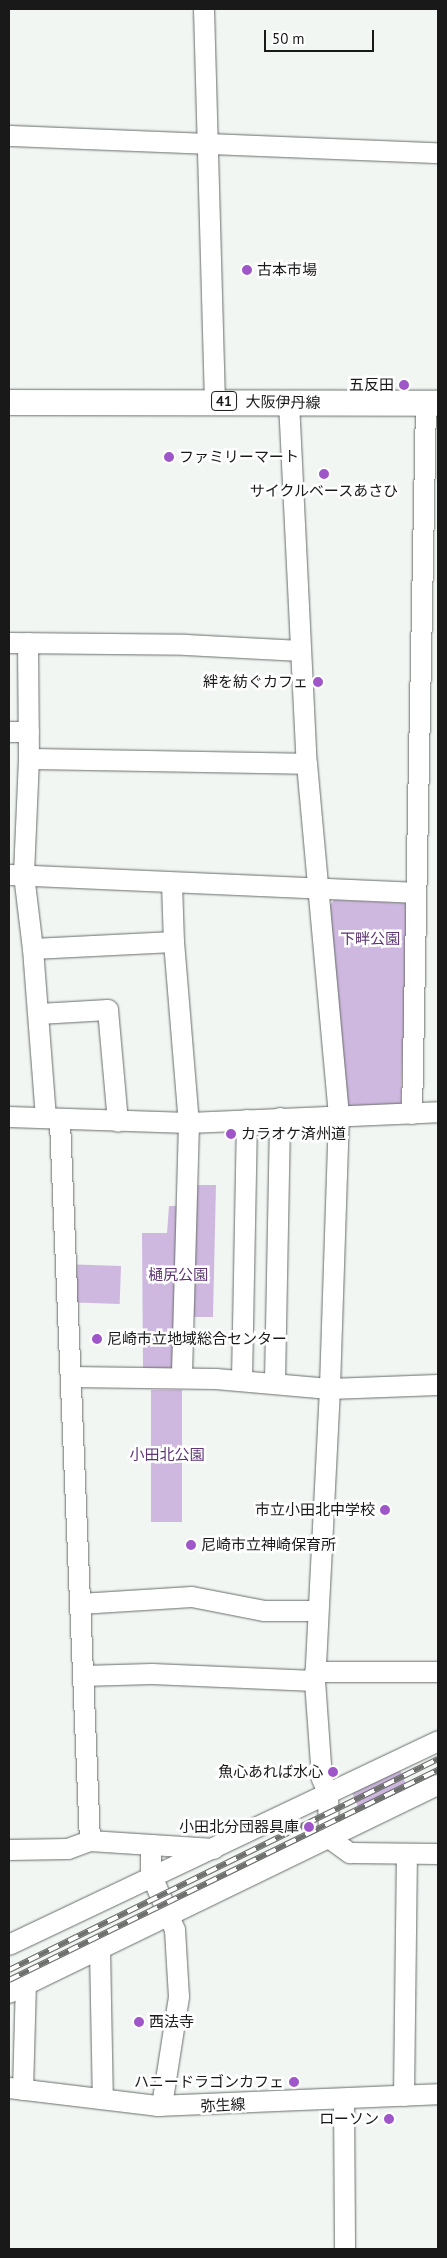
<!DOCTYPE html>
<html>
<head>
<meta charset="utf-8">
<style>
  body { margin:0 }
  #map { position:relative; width:447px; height:2258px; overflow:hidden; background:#f1f6f3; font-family:"PT Sans","Noto Sans JP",sans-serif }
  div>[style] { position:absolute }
  .green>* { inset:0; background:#cfb8e0; transform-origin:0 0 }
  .roads { filter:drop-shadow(0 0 1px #686d6a) drop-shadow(0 0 1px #686d6a) }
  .minor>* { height:20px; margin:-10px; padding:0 10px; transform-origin:10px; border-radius:10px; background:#fff }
  .major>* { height:25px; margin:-12.5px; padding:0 12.5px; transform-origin:12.5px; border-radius:12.5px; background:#fff }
  .rail>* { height:5.5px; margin-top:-2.75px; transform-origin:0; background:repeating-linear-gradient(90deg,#fff 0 11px,#6e706e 0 22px); box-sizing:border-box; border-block:1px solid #6e706e }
  .dots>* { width:14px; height:14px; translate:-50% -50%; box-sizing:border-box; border:2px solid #fff; border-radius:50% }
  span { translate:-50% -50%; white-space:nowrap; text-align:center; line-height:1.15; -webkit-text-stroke:5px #fff; paint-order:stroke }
  .shield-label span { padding:1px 4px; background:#fff; border:1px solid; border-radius:4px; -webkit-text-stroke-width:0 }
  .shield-label { font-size:14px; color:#181918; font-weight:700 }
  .poi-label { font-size:15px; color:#181918 }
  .left { translate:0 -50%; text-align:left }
  .right { translate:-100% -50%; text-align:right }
  .street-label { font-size:15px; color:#181918 }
  .park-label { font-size:15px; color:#5e3577 }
  .frame { position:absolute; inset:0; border:10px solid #181918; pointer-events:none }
  .scale { position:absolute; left:264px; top:30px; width:110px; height:22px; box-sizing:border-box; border:2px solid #181918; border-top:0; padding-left:6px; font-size:15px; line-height:18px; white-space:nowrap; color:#181918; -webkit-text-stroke:4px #fff; paint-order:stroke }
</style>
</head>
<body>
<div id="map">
  <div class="green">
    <div style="clip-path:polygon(334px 900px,404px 903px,408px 906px,401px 1103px,397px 1106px,349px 1106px,346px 1102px,330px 905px)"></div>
    <div style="clip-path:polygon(193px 1185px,216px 1185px,213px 1317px,179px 1317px,178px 1373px,143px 1373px,142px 1233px,167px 1233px,169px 1206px,192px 1206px)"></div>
    <div style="left:121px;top:1266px;width:38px;height:44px;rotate:92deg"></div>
    <div style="left:151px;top:1390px;width:31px;height:132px"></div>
    <div style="left:400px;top:1770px;width:23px;height:53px;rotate:67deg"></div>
  </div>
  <div class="roads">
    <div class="minor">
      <div style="left:204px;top:9px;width:392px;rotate:88.4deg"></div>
      <div style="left:9px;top:136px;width:429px;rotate:2.3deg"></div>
      <div style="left:289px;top:402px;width:362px;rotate:87.2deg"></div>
      <div style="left:307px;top:764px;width:352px;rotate:84.8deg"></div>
      <div style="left:339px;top:1115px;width:274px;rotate:91.9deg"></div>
      <div style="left:330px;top:1389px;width:292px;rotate:92.9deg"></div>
      <div style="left:315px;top:1681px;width:98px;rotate:85.9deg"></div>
      <div style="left:322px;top:1779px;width:14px;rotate:65deg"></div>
      <div style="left:328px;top:1792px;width:46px;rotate:88.8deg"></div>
      <div style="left:329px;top:1838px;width:26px;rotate:36deg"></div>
      <div style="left:350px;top:1853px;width:88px;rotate:0.7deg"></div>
      <div style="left:9px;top:643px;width:177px;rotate:0.6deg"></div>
      <div style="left:186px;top:645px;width:115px;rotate:3deg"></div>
      <div style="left:28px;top:643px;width:116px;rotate:89.5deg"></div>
      <div style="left:29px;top:759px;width:116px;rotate:92.5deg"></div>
      <div style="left:24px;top:875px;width:75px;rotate:83.1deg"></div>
      <div style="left:33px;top:949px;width:169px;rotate:85.6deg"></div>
      <div style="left:9px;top:732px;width:20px"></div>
      <div style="left:29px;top:759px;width:278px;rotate:1deg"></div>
      <div style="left:9px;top:875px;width:406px;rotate:2.5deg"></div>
      <div style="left:172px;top:883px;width:59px;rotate:88.1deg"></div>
      <div style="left:33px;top:949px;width:141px;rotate:-2.8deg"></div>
      <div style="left:174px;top:942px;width:182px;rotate:85.3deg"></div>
      <div style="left:189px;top:1123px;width:255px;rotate:91.6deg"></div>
      <div style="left:39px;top:1014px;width:69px;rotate:-3.3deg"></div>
      <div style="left:108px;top:1010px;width:112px;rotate:84.9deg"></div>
      <div style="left:412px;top:1114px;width:711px;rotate:-88.87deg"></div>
      <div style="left:9px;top:1117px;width:180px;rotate:1.9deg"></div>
      <div style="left:189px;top:1123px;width:249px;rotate:-2.5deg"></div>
      <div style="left:71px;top:1377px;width:145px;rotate:0.8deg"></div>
      <div style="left:216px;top:1379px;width:114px;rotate:5deg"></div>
      <div style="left:330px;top:1389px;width:108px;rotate:-2.1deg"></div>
      <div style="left:242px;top:1380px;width:260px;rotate:-88.9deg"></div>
      <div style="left:275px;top:1382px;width:264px;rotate:-88.9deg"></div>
      <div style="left:80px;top:1604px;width:112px;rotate:-3.6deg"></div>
      <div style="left:192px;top:1597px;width:73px;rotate:11deg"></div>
      <div style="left:264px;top:1611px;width:54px"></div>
      <div style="left:315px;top:1672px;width:123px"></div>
      <div style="left:83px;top:1676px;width:69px;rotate:-1.7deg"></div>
      <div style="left:152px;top:1674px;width:163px;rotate:2.5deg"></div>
      <div style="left:90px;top:1841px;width:124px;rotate:3.7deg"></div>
      <div style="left:151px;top:1845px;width:29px;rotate:90deg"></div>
      <div style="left:151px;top:1874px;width:61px;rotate:66.8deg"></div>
      <div style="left:175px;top:1930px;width:67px;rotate:86.6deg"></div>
      <div style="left:179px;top:1997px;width:110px;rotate:98.9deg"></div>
      <div style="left:9px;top:1850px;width:59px;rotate:-1deg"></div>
      <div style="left:68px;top:1849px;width:23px;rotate:-20deg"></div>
      <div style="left:90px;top:1841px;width:721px;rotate:-92.39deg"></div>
      <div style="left:9px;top:1945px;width:475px;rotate:-25.4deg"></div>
      <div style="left:100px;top:1949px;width:150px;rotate:88.9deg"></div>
      <div style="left:9px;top:1993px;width:477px;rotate:-25.9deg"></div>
      <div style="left:9px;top:2088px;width:149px;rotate:6.9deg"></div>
      <div style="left:157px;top:2106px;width:281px;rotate:-2.4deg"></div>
      <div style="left:23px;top:2090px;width:105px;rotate:-88.4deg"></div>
      <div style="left:404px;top:2096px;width:242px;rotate:-89.3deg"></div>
      <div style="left:344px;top:2099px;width:150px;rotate:89.6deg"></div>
    </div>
    <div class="major">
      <div style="left:9px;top:402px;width:429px;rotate:0.1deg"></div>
    </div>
  </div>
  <div class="rail">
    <div style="left:9px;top:1970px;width:478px;rotate:-26.2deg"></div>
    <div style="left:9px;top:1980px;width:478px;rotate:-26.1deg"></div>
  </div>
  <div class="dots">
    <div style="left:247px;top:270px;background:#9f56c9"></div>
    <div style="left:404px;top:385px;background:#9f56c9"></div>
    <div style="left:169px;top:457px;background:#9f56c9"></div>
    <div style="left:324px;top:474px;background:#9f56c9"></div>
    <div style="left:318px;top:682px;background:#9f56c9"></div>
    <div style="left:231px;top:1134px;background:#9f56c9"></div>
    <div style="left:97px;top:1339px;background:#9f56c9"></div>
    <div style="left:385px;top:1510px;background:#9f56c9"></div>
    <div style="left:191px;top:1545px;background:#9f56c9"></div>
    <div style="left:333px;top:1772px;background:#9f56c9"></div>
    <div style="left:309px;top:1827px;background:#9f56c9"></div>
    <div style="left:139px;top:2022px;background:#9f56c9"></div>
    <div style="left:294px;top:2082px;background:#9f56c9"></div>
    <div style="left:389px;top:2119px;background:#9f56c9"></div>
  </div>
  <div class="shield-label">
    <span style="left:224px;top:401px">41</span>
  </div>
  <div class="poi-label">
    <span class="left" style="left:257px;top:270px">古本市場</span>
    <span class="right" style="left:394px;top:385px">五反田</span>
    <span class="left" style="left:179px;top:457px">ファミリーマート</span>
    <span style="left:324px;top:491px">サイクルベースあさひ</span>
    <span class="right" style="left:308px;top:682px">絆を紡ぐカフェ</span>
    <span class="left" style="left:241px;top:1134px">カラオケ済州道</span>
    <span class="left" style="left:107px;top:1339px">尼崎市立地域総合センター</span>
    <span class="right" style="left:375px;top:1510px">市立小田北中学校</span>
    <span class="left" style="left:201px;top:1545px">尼崎市立神崎保育所</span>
    <span class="right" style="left:323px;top:1772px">魚心あれば水心</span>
    <span class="right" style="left:299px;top:1827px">小田北分団器具庫</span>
    <span class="left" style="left:149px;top:2022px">西法寺</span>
    <span class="right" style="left:284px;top:2082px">ハニードラゴンカフェ</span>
    <span class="right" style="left:379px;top:2119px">ローソン</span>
  </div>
  <div class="street-label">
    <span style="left:283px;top:402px;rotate:1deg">大阪伊丹線</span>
    <span style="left:223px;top:2105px;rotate:-3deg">弥生線</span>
  </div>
  <div class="park-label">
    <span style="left:370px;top:939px">下畔公園</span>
    <span style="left:178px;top:1275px">樋尻公園</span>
    <span style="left:167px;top:1455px">小田北公園</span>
  </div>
  <div class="frame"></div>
  <div class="scale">50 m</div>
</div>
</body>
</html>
